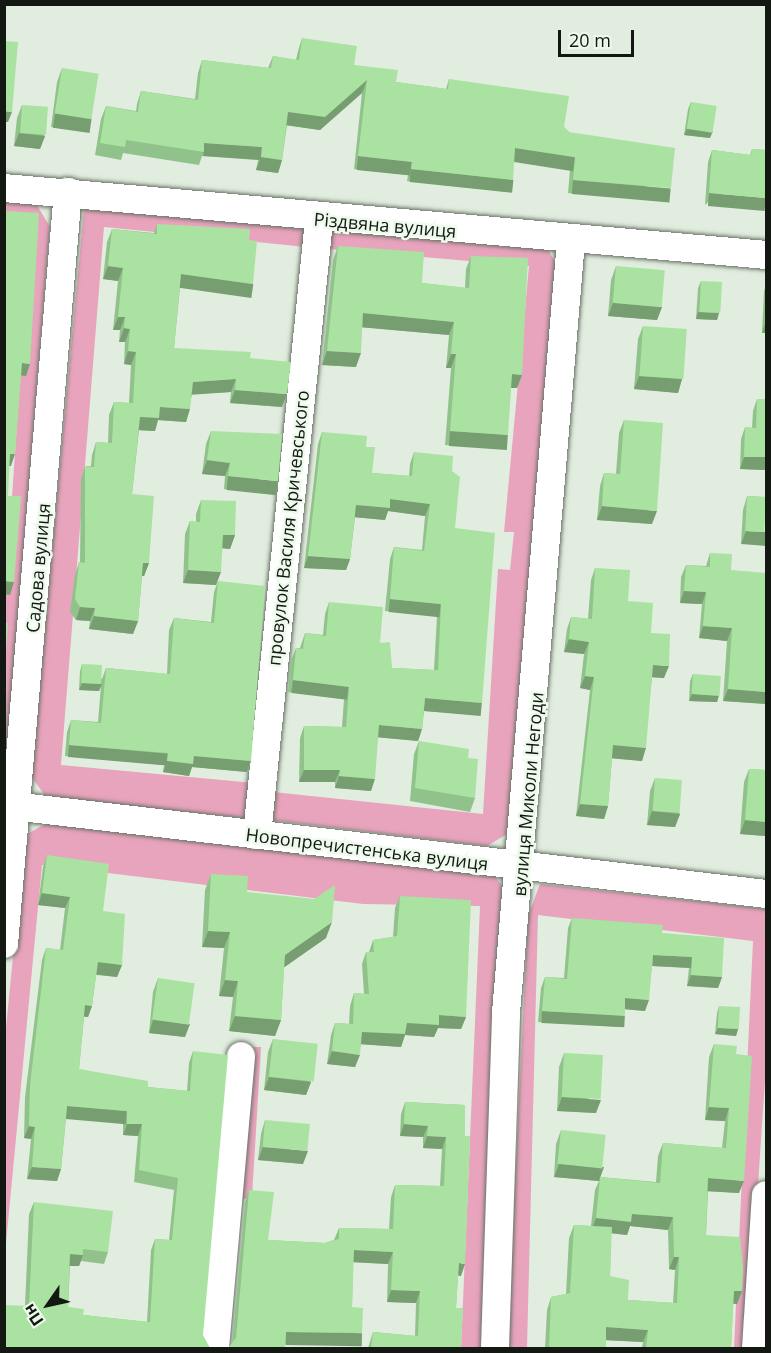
<!DOCTYPE html>
<html>
<head>
<meta charset="utf-8">
<style>
  body { margin:0 }
  #map { position:relative; width:771px; height:1353px; overflow:hidden; background:#e1eddf; font-family:"Open Sans",sans-serif }
  div>[style] { position:absolute }
  .green>* { inset:0; background:#e9a4bd }
  .roads { filter:drop-shadow(0 0 2px #677165) drop-shadow(0 0 2px #677165) }
  .minor>* { height:28px; margin:-14px; padding:0 14px; transform-origin:14px; border-radius:14px; background:#fff }
  .wall>* { inset:0; background:#92c28b }
  .shaded-wall>* { inset:0; background:#779e71; transform-origin:0 0 }
  .building>* { inset:0; background:#aae2a2; transform-origin:0 0 }
  span { translate:-50% -50%; white-space:nowrap; text-align:center; line-height:1.15; -webkit-text-stroke:5px #eefbec; paint-order:stroke }
  .street-label { font-size:18px; color:#131813 }
  .frame { position:absolute; inset:0; border:6px solid #131813; pointer-events:none }
  .north { position:absolute; left:18px; top:1275px; width:60px; height:60px; -webkit-text-stroke:4px #eefbec; paint-order:stroke; rotate:236deg; font-size:16px; font-weight:700; line-height:24px; text-align:center; color:#131813 }
  .north::after { content:''; display:block; margin:auto; width:21px; height:27px; background:#131813; clip-path:polygon(50% 0,100% 100%,50% 72%,0 100%) }
  .scale { position:absolute; left:558px; top:30px; width:76px; height:27px; box-sizing:border-box; border:3px solid #131813; border-top:0; padding-left:8px; font-size:18px; line-height:21px; white-space:nowrap; color:#131813; -webkit-text-stroke:4px #eefbec; paint-order:stroke }
</style>
</head>
<body>
<div id="map">
  <div class="green">
    <div style="clip-path:polygon(5px 198px,34px 200px,50px 227px,5px 777px,5px 604px,30px 226px,5px 224px)"></div>
    <div style="clip-path:polygon(84px 209px,305px 225px,306px 247px,104px 227px,61px 765px,254px 783px,252px 819px,46px 797px,31px 776px)"></div>
    <div style="clip-path:polygon(329px 228px,545px 244px,559px 269px,509px 833px,487px 846px,270px 820px,273px 792px,483px 814px,498px 569px,510px 570px,514px 532px,504px 532px,529px 266px,329px 249px)"></div>
    <div style="clip-path:polygon(49px 822px,495px 876px,506px 891px,486px 1348px,461px 1348px,480px 906px,363px 904px,42px 865px,5px 1254px,5px 1038px,23px 855px,29px 833px)"></div>
    <div style="clip-path:polygon(540px 884px,766px 909px,766px 1066px,747px 1348px,734px 1348px,753px 941px,538px 915px,527px 1348px,507px 1348px,528px 916px)"></div>
    <div style="clip-path:polygon(249px 1047px,261px 1047px,252px 1197px,237px 1201px)"></div>
  </div>
  <div class="roads">
    <div class="minor">
      <div style="left:4px;top:188px;width:765px;rotate:5.02deg"></div>
      <div style="left:4px;top:805px;width:767px;rotate:6.66deg"></div>
      <div style="left:257px;top:835px;width:618px;rotate:-84.24deg"></div>
      <div style="left:4px;top:944px;width:755px;rotate:-85.14deg"></div>
      <div style="left:215px;top:1348px;width:293px;rotate:-84.9deg"></div>
      <div style="left:495px;top:1348px;width:335px;rotate:-88.1deg"></div>
      <div style="left:506px;top:1013px;width:776px;rotate:-85.19deg"></div>
      <div style="left:756px;top:1348px;width:153px;rotate:-86.3deg"></div>
    </div>
  </div>
  <div class="wall">
    <div style="clip-path:polygon(302px 38px,354px 65px,396px 82px,446px 89px,449px 79px,564px 127px,569px 132px,667px 201px,568px 193px,570px 170px,514px 161px,508px 192px,407px 181px,408px 175px,354px 169px,362px 93px,320px 130px,287px 125px,282px 160px,278px 173px,256px 170px,258px 160px,202px 156px,199px 165px,123px 153px,121px 160px,95px 155px,101px 119px,106px 106px,136px 111px,137px 104px,141px 91px,195px 99px,198px 73px,202px 60px,268px 68px,273px 56px,296px 60px,298px 51px)"></div>
    <div style="clip-path:polygon(62px 68px,88px 132px,51px 127px,57px 82px)"></div>
    <div style="clip-path:polygon(691px 102px,710px 138px,684px 135px,688px 109px)"></div>
    <div style="clip-path:polygon(22px 105px,45px 136px,40px 149px,14px 146px,17px 118px)"></div>
    <div style="clip-path:polygon(752px 149px,766px 150px,705px 205px,708px 162px,712px 150px,750px 155px)"></div>
    <div style="clip-path:polygon(157px 224px,249px 240px,253px 284px,248px 297px,180px 287px,174px 348px,250px 358px,282px 407px,230px 403px,231px 392px,192px 394px,186px 422px,158px 420px,155px 431px,139px 430px,132px 494px,149px 563px,144px 576px,142px 576px,138px 621px,133px 634px,89px 629px,90px 621px,76px 620px,70px 612px,75px 575px,79px 562px,80px 562px,81px 479px,85px 466px,91px 466px,92px 455px,96px 442px,108px 443px,109px 415px,114px 402px,129px 403px,131px 365px,124px 364px,125px 342px,119px 342px,120px 330px,113px 330px,118px 281px,103px 279px,107px 242px,112px 229px,154px 233px)"></div>
    <div style="clip-path:polygon(338px 246px,422px 283px,465px 288px,466px 269px,471px 256px,522px 375px,517px 388px,511px 388px,503px 449px,445px 445px,451px 368px,446px 368px,449px 335px,362px 327px,356px 367px,322px 365px,333px 260px)"></div>
    <div style="clip-path:polygon(616px 266px,662px 307px,657px 320px,608px 316px,611px 280px)"></div>
    <div style="clip-path:polygon(701px 281px,719px 313px,717px 320px,696px 319px,698px 288px)"></div>
    <div style="clip-path:polygon(766px 285px,766px 333px,762px 333px,764px 291px)"></div>
    <div style="clip-path:polygon(643px 326px,682px 379px,678px 393px,634px 389px,638px 339px)"></div>
    <div style="clip-path:polygon(757px 399px,766px 399px,766px 470px,740px 469px,741px 439px,745px 427px,752px 428px,753px 411px)"></div>
    <div style="clip-path:polygon(624px 420px,652px 524px,597px 520px,600px 486px,604px 473px,616px 474px,619px 433px)"></div>
    <div style="clip-path:polygon(211px 431px,273px 494px,224px 489px,225px 476px,202px 474px,206px 444px)"></div>
    <div style="clip-path:polygon(322px 432px,366px 447px,372px 473px,409px 476px,410px 464px,414px 452px,452px 471px,455px 528px,482px 703px,478px 715px,424px 711px,422px 729px,418px 741px,378px 737px,371px 791px,335px 788px,335px 782px,299px 782px,300px 738px,304px 726px,342px 727px,344px 699px,288px 692px,291px 660px,296px 648px,300px 648px,305px 633px,323px 635px,325px 614px,329px 602px,380px 643px,392px 668px,434px 670px,437px 616px,385px 611px,390px 559px,394px 547px,422px 550px,425px 516px,388px 511px,385px 520px,355px 517px,350px 559px,346px 570px,304px 568px,318px 444px)"></div>
    <div style="clip-path:polygon(747px 496px,766px 497px,741px 544px,743px 510px)"></div>
    <div style="clip-path:polygon(201px 500px,235px 535px,230px 549px,222px 548px,216px 585px,183px 583px,185px 534px,190px 521px,196px 522px,196px 514px)"></div>
    <div style="clip-path:polygon(710px 553px,731px 570px,766px 704px,723px 701px,727px 641px,699px 638px,702px 604px,680px 603px,681px 577px,686px 565px,706px 566px)"></div>
    <div style="clip-path:polygon(595px 568px,628px 601px,651px 633px,664px 678px,652px 677px,642px 761px,612px 758px,608px 806px,604px 819px,576px 816px,590px 690px,580px 688px,584px 654px,564px 652px,567px 629px,571px 617px,588px 619px,591px 580px)"></div>
    <div style="clip-path:polygon(218px 581px,251px 761px,247px 772px,192px 767px,189px 776px,163px 772px,164px 765px,65px 756px,67px 732px,71px 720px,98px 722px,101px 686px,99px 691px,79px 690px,80px 671px,82px 664px,102px 679px,106px 668px,167px 674px,169px 630px,174px 618px,211px 622px,214px 592px)"></div>
    <div style="clip-path:polygon(693px 674px,719px 695px,717px 702px,689px 701px,690px 681px)"></div>
    <div style="clip-path:polygon(419px 741px,468px 758px,475px 798px,470px 812px,410px 801px,414px 754px)"></div>
    <div style="clip-path:polygon(749px 769px,766px 770px,766px 831px,765px 836px,740px 834px,744px 782px)"></div>
    <div style="clip-path:polygon(655px 778px,680px 814px,675px 827px,647px 825px,650px 791px)"></div>
    <div style="clip-path:polygon(47px 855px,103px 911px,122px 965px,117px 977px,96px 975px,92px 1006px,88px 1017px,84px 1017px,79px 1069px,148px 1087px,187px 1091px,189px 1063px,193px 1051px,203px 1335px,25px 1306px,29px 1214px,34px 1202px,108px 1252px,104px 1264px,81px 1261px,79px 1266px,70px 1266px,68px 1307px,83px 1315px,147px 1322px,151px 1250px,155px 1239px,169px 1240px,174px 1190px,134px 1182px,138px 1136px,123px 1135px,123px 1123px,66px 1118px,61px 1169px,57px 1181px,27px 1179px,31px 1139px,24px 1138px,25px 1097px,42px 960px,46px 948px,60px 950px,65px 908px,38px 905px,43px 867px)"></div>
    <div style="clip-path:polygon(211px 874px,247px 892px,326px 938px,284px 967px,281px 1020px,275px 1036px,229px 1031px,233px 997px,219px 996px,224px 948px,202px 947px,205px 890px)"></div>
    <div style="clip-path:polygon(400px 896px,466px 1017px,461px 1029px,438px 1028px,434px 1037px,405px 1035px,401px 1047px,361px 1044px,355px 1067px,327px 1064px,331px 1035px,335px 1023px,349px 1024px,350px 1006px,354px 993px,364px 994px,362px 964px,366px 952px,369px 952px,373px 940px,393px 937px,395px 908px)"></div>
    <div style="clip-path:polygon(572px 918px,662px 933px,722px 977px,718px 988px,687px 986px,689px 968px,652px 966px,645px 1011px,625px 1009px,621px 1027px,538px 1022px,541px 988px,545px 977px,564px 978px,568px 928px)"></div>
    <div style="clip-path:polygon(158px 978px,185px 1037px,149px 1033px,153px 992px)"></div>
    <div style="clip-path:polygon(719px 1006px,738px 1029px,736px 1036px,715px 1034px,717px 1013px)"></div>
    <div style="clip-path:polygon(273px 1039px,311px 1082px,306px 1095px,264px 1090px,268px 1052px)"></div>
    <div style="clip-path:polygon(evenodd,714px 1044px,736px 1054px,739px 1193px,708px 1191px,706px 1235px,742px 1291px,737px 1304px,733px 1304px,731px 1348px,642px 1348px,643px 1342px,606px 1340px,606px 1348px,545px 1348px,547px 1310px,551px 1297px,566px 1294px,569px 1238px,574px 1225px,591px 1226px,595px 1190px,599px 1181px,554px 1177px,556px 1144px,561px 1130px,600px 1177px,656px 1182px,658px 1156px,663px 1143px,722px 1148px,725px 1121px,705px 1120px,709px 1057px,714px 1044px,630px 1226px,668px 1230px,669px 1269px,675px 1270px,673px 1303px,628px 1300px,610px 1276px,611px 1233px,627px 1235px,630px 1226px)"></div>
    <div style="clip-path:polygon(564px 1053px,596px 1113px,557px 1111px,559px 1067px)"></div>
    <div style="clip-path:polygon(405px 1102px,465px 1105px,461px 1276px,458px 1275px,456px 1308px,461px 1348px,368px 1348px,373px 1332px,415px 1336px,416px 1303px,387px 1302px,388px 1264px,353px 1262px,352px 1307px,358px 1345px,232px 1344px,245px 1202px,249px 1190px,268px 1240px,325px 1243px,334px 1240px,339px 1228px,389px 1229px,391px 1197px,395px 1185px,440px 1186px,442px 1149px,423px 1148px,423px 1137px,400px 1136px,401px 1114px)"></div>
    <div style="clip-path:polygon(265px 1120px,303px 1164px,258px 1160px,261px 1134px)"></div>
  </div>
  <div class="shaded-wall">
    <div style="clip-path:polygon(367px 80px,362px 93px,320px 130px,284px 125px,288px 112px)"></div>
    <div style="clip-path:polygon(4px 111px,12px 112px,8px 122px,4px 122px)"></div>
    <div style="left:55px;top:113px;width:37px;height:15px;rotate:8deg"></div>
    <div style="clip-path:polygon(687px 129px,713px 131px,710px 138px,684px 135px)"></div>
    <div style="clip-path:polygon(19px 133px,45px 136px,40px 149px,14px 146px)"></div>
    <div style="left:204px;top:143px;width:58px;height:13px;rotate:4deg"></div>
    <div style="left:515px;top:148px;width:61px;height:14px;rotate:9deg"></div>
    <div style="left:358px;top:156px;width:54px;height:14px;rotate:6deg"></div>
    <div style="clip-path:polygon(261px 157px,282px 160px,278px 173px,256px 170px)"></div>
    <div style="left:411px;top:169px;width:103px;height:13px;rotate:6deg"></div>
    <div style="left:573px;top:180px;width:98px;height:14px;rotate:5deg"></div>
    <div style="left:709px;top:193px;width:57px;height:13px;rotate:5deg"></div>
    <div style="clip-path:polygon(108px 266px,123px 268px,118px 281px,103px 279px)"></div>
    <div style="left:181px;top:274px;width:73px;height:14px;rotate:8deg"></div>
    <div style="clip-path:polygon(613px 303px,662px 307px,657px 320px,608px 316px)"></div>
    <div style="clip-path:polygon(698px 312px,719px 313px,717px 320px,696px 319px)"></div>
    <div style="clip-path:polygon(363px 313px,454px 322px,449px 335px,358px 327px)"></div>
    <div style="clip-path:polygon(118px 317px,125px 317px,120px 330px,113px 330px)"></div>
    <div style="clip-path:polygon(766px 321px,766px 333px,762px 333px)"></div>
    <div style="clip-path:polygon(124px 328px,130px 329px,125px 342px,119px 342px)"></div>
    <div style="clip-path:polygon(128px 351px,136px 352px,131px 365px,124px 364px)"></div>
    <div style="clip-path:polygon(327px 351px,361px 353px,356px 367px,322px 365px)"></div>
    <div style="clip-path:polygon(451px 354px,456px 354px,451px 368px,446px 368px)"></div>
    <div style="clip-path:polygon(22px 363px,30px 364px,26px 376px,18px 375px)"></div>
    <div style="clip-path:polygon(512px 374px,522px 375px,517px 388px,507px 388px)"></div>
    <div style="clip-path:polygon(639px 376px,682px 379px,678px 393px,634px 389px)"></div>
    <div style="clip-path:polygon(236px 379px,231px 392px,188px 395px,193px 382px)"></div>
    <div style="clip-path:polygon(235px 390px,287px 394px,282px 407px,230px 403px)"></div>
    <div style="clip-path:polygon(160px 407px,190px 409px,186px 422px,158px 420px,155px 431px,135px 430px,140px 417px)"></div>
    <div style="left:450px;top:431px;width:58px;height:15px;rotate:4deg"></div>
    <div style="clip-path:polygon(10px 454px,15px 454px,11px 466px,6px 466px)"></div>
    <div style="clip-path:polygon(744px 457px,766px 457px,766px 470px,740px 469px)"></div>
    <div style="clip-path:polygon(207px 460px,230px 463px,225px 476px,202px 474px)"></div>
    <div style="left:228px;top:476px;width:50px;height:14px;rotate:6deg"></div>
    <div style="clip-path:polygon(390px 499px,430px 504px,425px 516px,388px 511px,385px 520px,352px 517px,356px 505px)"></div>
    <div style="clip-path:polygon(602px 506px,657px 511px,652px 524px,597px 520px)"></div>
    <div style="clip-path:polygon(746px 531px,766px 532px,766px 546px,741px 544px)"></div>
    <div style="clip-path:polygon(223px 535px,235px 535px,230px 549px,219px 548px)"></div>
    <div style="clip-path:polygon(308px 556px,350px 559px,346px 570px,304px 568px)"></div>
    <div style="clip-path:polygon(143px 563px,149px 563px,144px 576px,139px 576px)"></div>
    <div style="clip-path:polygon(188px 570px,221px 572px,216px 585px,183px 583px)"></div>
    <div style="clip-path:polygon(4px 581px,14px 582px,10px 595px,4px 594px)"></div>
    <div style="clip-path:polygon(684px 591px,706px 592px,702px 604px,680px 603px)"></div>
    <div style="left:390px;top:599px;width:51px;height:13px;rotate:6deg"></div>
    <div style="clip-path:polygon(80px 607px,95px 608px,90px 621px,76px 620px)"></div>
    <div style="clip-path:polygon(94px 616px,138px 621px,133px 634px,89px 629px)"></div>
    <div style="clip-path:polygon(703px 626px,732px 628px,727px 641px,699px 638px)"></div>
    <div style="clip-path:polygon(569px 639px,589px 642px,584px 654px,564px 652px)"></div>
    <div style="clip-path:polygon(653px 665px,669px 666px,664px 678px,648px 677px)"></div>
    <div style="clip-path:polygon(585px 676px,594px 677px,590px 690px,580px 688px)"></div>
    <div style="left:293px;top:680px;width:56px;height:13px;rotate:7deg"></div>
    <div style="clip-path:polygon(82px 683px,102px 684px,99px 691px,79px 690px)"></div>
    <div style="clip-path:polygon(728px 689px,766px 692px,766px 704px,723px 701px)"></div>
    <div style="clip-path:polygon(692px 694px,719px 695px,717px 702px,689px 701px)"></div>
    <div style="left:425px;top:698px;width:57px;height:13px;rotate:5deg"></div>
    <div style="clip-path:polygon(379px 725px,422px 729px,418px 741px,374px 737px)"></div>
    <div style="left:69px;top:745px;width:99px;height:12px;rotate:5deg"></div>
    <div style="clip-path:polygon(613px 745px,646px 748px,642px 761px,608px 758px)"></div>
    <div style="clip-path:polygon(194px 756px,251px 761px,247px 772px,192px 767px,189px 776px,163px 772px,167px 761px)"></div>
    <div style="clip-path:polygon(304px 770px,340px 770px,335px 782px,299px 782px)"></div>
    <div style="clip-path:polygon(339px 776px,375px 779px,371px 791px,335px 788px)"></div>
    <div style="clip-path:polygon(580px 804px,608px 806px,604px 819px,576px 816px)"></div>
    <div style="clip-path:polygon(652px 811px,680px 814px,675px 827px,647px 825px)"></div>
    <div style="clip-path:polygon(745px 820px,766px 822px,766px 831px,765px 836px,740px 834px)"></div>
    <div style="clip-path:polygon(42px 893px,70px 897px,65px 908px,38px 905px)"></div>
    <div style="clip-path:polygon(332px 922px,326px 938px,279px 971px,285px 955px)"></div>
    <div style="clip-path:polygon(208px 931px,230px 932px,224px 948px,202px 947px)"></div>
    <div style="left:653px;top:955px;width:39px;height:11px;rotate:3deg"></div>
    <div style="clip-path:polygon(98px 962px,122px 965px,117px 977px,93px 974px)"></div>
    <div style="clip-path:polygon(691px 975px,722px 977px,718px 988px,687px 986px)"></div>
    <div style="clip-path:polygon(225px 980px,238px 981px,233px 997px,219px 996px)"></div>
    <div style="clip-path:polygon(625px 998px,649px 1000px,645px 1011px,622px 1009px)"></div>
    <div style="clip-path:polygon(85px 1005px,92px 1006px,88px 1017px,81px 1016px)"></div>
    <div style="left:542px;top:1011px;width:83px;height:12px;rotate:3deg"></div>
    <div style="clip-path:polygon(439px 1015px,466px 1017px,461px 1029px,438px 1028px,434px 1037px,405px 1035px,401px 1047px,358px 1044px,362px 1032px)"></div>
    <div style="clip-path:polygon(235px 1016px,281px 1020px,275px 1036px,229px 1031px)"></div>
    <div style="clip-path:polygon(153px 1020px,190px 1024px,185px 1037px,149px 1033px)"></div>
    <div style="clip-path:polygon(718px 1028px,738px 1029px,736px 1036px,715px 1034px)"></div>
    <div style="clip-path:polygon(332px 1051px,360px 1055px,355px 1067px,327px 1064px)"></div>
    <div style="clip-path:polygon(269px 1077px,311px 1082px,306px 1095px,264px 1090px)"></div>
    <div style="clip-path:polygon(562px 1097px,601px 1100px,596px 1113px,557px 1111px)"></div>
    <div style="left:67px;top:1106px;width:60px;height:13px;rotate:5deg"></div>
    <div style="clip-path:polygon(709px 1107px,729px 1108px,725px 1121px,705px 1120px)"></div>
    <div style="clip-path:polygon(127px 1124px,142px 1124px,138px 1136px,123px 1135px)"></div>
    <div style="clip-path:polygon(404px 1124px,428px 1126px,423px 1137px,400px 1136px)"></div>
    <div style="clip-path:polygon(29px 1126px,35px 1127px,31px 1139px,24px 1138px)"></div>
    <div style="clip-path:polygon(427px 1136px,446px 1137px,442px 1149px,423px 1148px)"></div>
    <div style="clip-path:polygon(263px 1147px,308px 1151px,303px 1164px,258px 1160px)"></div>
    <div style="clip-path:polygon(559px 1164px,604px 1167px,599px 1181px,554px 1177px)"></div>
    <div style="clip-path:polygon(32px 1167px,61px 1169px,57px 1181px,27px 1179px)"></div>
    <div style="clip-path:polygon(708px 1178px,744px 1181px,739px 1193px,703px 1191px)"></div>
    <div style="clip-path:polygon(632px 1214px,673px 1217px,668px 1230px,630px 1226px,627px 1235px,591px 1231px,596px 1218px)"></div>
    <div style="clip-path:polygon(354px 1250px,393px 1252px,388px 1264px,349px 1262px)"></div>
    <div style="clip-path:polygon(70px 1254px,83px 1255px,79px 1266px,66px 1266px)"></div>
    <div style="clip-path:polygon(674px 1257px,679px 1257px,675px 1270px,669px 1269px)"></div>
    <div style="clip-path:polygon(459px 1263px,465px 1264px,461px 1276px,454px 1275px)"></div>
    <div style="clip-path:polygon(391px 1290px,420px 1291px,416px 1303px,387px 1302px)"></div>
    <div style="clip-path:polygon(734px 1291px,742px 1291px,737px 1304px,729px 1303px)"></div>
    <div style="clip-path:polygon(606px 1327px,648px 1330px,643px 1342px,602px 1340px)"></div>
    <div style="left:286px;top:1332px;width:76px;height:13px;rotate:1deg"></div>
  </div>
  <div class="building">
    <div style="clip-path:polygon(302px 38px,357px 46px,354px 65px,398px 70px,396px 82px,448px 89px,449px 79px,569px 96px,564px 127px,569px 132px,675px 148px,671px 188px,573px 180px,575px 157px,515px 148px,513px 180px,411px 169px,412px 162px,358px 156px,367px 80px,325px 117px,288px 112px,282px 160px,261px 157px,262px 147px,204px 143px,204px 152px,126px 140px,125px 147px,100px 143px,106px 106px,138px 112px,141px 91px,198px 100px,202px 60px,271px 68px,273px 56px,299px 60px)"></div>
    <div style="clip-path:polygon(4px 41px,18px 42px,12px 112px,4px 111px)"></div>
    <div style="left:62px;top:68px;width:37px;height:46px;rotate:9deg"></div>
    <div style="left:691px;top:102px;width:26px;height:27px;rotate:9deg"></div>
    <div style="left:22px;top:105px;width:26px;height:28px;rotate:4deg"></div>
    <div style="clip-path:polygon(752px 149px,766px 150px,766px 198px,709px 193px,712px 150px,751px 155px)"></div>
    <div style="clip-path:polygon(4px 211px,39px 213px,30px 364px,22px 363px,15px 454px,10px 454px,8px 496px,21px 496px,14px 582px,4px 581px,4px 326px,6px 307px,4px 307px)"></div>
    <div style="clip-path:polygon(157px 224px,250px 229px,249px 240px,257px 241px,253px 284px,181px 274px,174px 348px,251px 352px,250px 358px,291px 362px,287px 394px,235px 390px,236px 379px,193px 382px,190px 409px,160px 407px,159px 418px,140px 417px,132px 494px,154px 496px,149px 563px,143px 563px,138px 621px,94px 616px,95px 608px,80px 607px,75px 599px,79px 562px,85px 563px,85px 466px,94px 467px,96px 442px,112px 443px,114px 402px,133px 403px,136px 352px,128px 351px,130px 329px,124px 328px,125px 317px,118px 317px,123px 268px,108px 266px,112px 229px,157px 234px)"></div>
    <div style="clip-path:polygon(338px 246px,424px 252px,422px 283px,469px 288px,471px 256px,528px 258px,522px 375px,512px 374px,508px 435px,450px 431px,456px 354px,451px 354px,454px 322px,363px 313px,361px 353px,327px 351px)"></div>
    <div style="left:616px;top:266px;width:49px;height:37px;rotate:5deg"></div>
    <div style="left:701px;top:281px;width:21px;height:31px;rotate:3deg"></div>
    <div style="left:643px;top:326px;width:44px;height:50px;rotate:4deg"></div>
    <div style="clip-path:polygon(757px 399px,766px 399px,766px 457px,744px 457px,745px 427px,756px 428px)"></div>
    <div style="clip-path:polygon(624px 420px,663px 423px,657px 511px,602px 506px,604px 473px,620px 474px)"></div>
    <div style="clip-path:polygon(211px 431px,282px 434px,278px 481px,228px 476px,230px 463px,207px 460px)"></div>
    <div style="clip-path:polygon(322px 432px,367px 436px,366px 447px,375px 447px,372px 473px,412px 476px,414px 452px,453px 456px,452px 471px,460px 477px,455px 528px,495px 533px,482px 703px,425px 698px,422px 729px,379px 725px,375px 779px,339px 776px,340px 770px,304px 770px,304px 726px,346px 727px,349px 687px,293px 680px,296px 648px,303px 649px,305px 633px,326px 636px,329px 602px,383px 607px,380px 643px,390px 642px,392px 668px,438px 670px,441px 604px,390px 599px,394px 547px,424px 551px,430px 504px,390px 499px,390px 508px,356px 505px,350px 559px,308px 556px)"></div>
    <div style="left:747px;top:496px;width:19px;height:35px;rotate:3deg"></div>
    <div style="clip-path:polygon(201px 500px,236px 501px,235px 535px,223px 535px,221px 572px,188px 570px,190px 521px,200px 522px)"></div>
    <div style="clip-path:polygon(710px 553px,732px 554px,731px 570px,766px 573px,766px 692px,728px 689px,732px 628px,703px 626px,706px 592px,684px 591px,686px 565px,710px 567px)"></div>
    <div style="clip-path:polygon(595px 568px,630px 570px,628px 601px,653px 603px,651px 633px,670px 634px,669px 666px,653px 665px,646px 748px,613px 745px,608px 806px,580px 804px,594px 677px,585px 676px,589px 642px,569px 639px,571px 617px,592px 619px)"></div>
    <div style="clip-path:polygon(218px 581px,265px 586px,251px 761px,194px 756px,193px 764px,167px 761px,168px 753px,69px 745px,71px 720px,101px 723px,106px 668px,170px 674px,174px 618px,214px 623px)"></div>
    <div style="clip-path:polygon(4px 623px,8px 623px,6px 650px,4px 650px)"></div>
    <div style="left:82px;top:664px;width:20px;height:19px;rotate:3deg"></div>
    <div style="left:693px;top:674px;width:28px;height:20px;rotate:4deg"></div>
    <div style="clip-path:polygon(419px 741px,469px 749px,468px 758px,478px 759px,475px 798px,415px 788px)"></div>
    <div style="clip-path:polygon(749px 769px,766px 770px,766px 822px,745px 820px)"></div>
    <div style="left:655px;top:778px;width:27px;height:33px;rotate:4deg"></div>
    <div style="clip-path:polygon(47px 855px,109px 864px,103px 911px,125px 914px,122px 965px,98px 962px,92px 1006px,85px 1005px,79px 1069px,148px 1081px,148px 1087px,190px 1091px,193px 1051px,228px 1055px,203px 1335px,210px 1348px,4px 1348px,4px 1305px,29px 1306px,34px 1202px,113px 1211px,108px 1252px,83px 1249px,83px 1255px,70px 1254px,68px 1307px,84px 1309px,83px 1315px,150px 1322px,155px 1239px,172px 1240px,178px 1178px,139px 1170px,142px 1124px,127px 1124px,127px 1111px,67px 1106px,61px 1169px,32px 1167px,35px 1127px,29px 1126px,30px 1085px,46px 948px,63px 950px,70px 897px,42px 893px)"></div>
    <div style="clip-path:polygon(211px 874px,248px 876px,247px 892px,314px 899px,335px 885px,332px 922px,285px 955px,281px 1020px,235px 1016px,238px 981px,225px 980px,230px 932px,208px 931px)"></div>
    <div style="clip-path:polygon(400px 896px,471px 900px,466px 1017px,439px 1015px,439px 1025px,407px 1023px,405px 1034px,362px 1032px,360px 1055px,332px 1051px,335px 1023px,353px 1024px,354px 993px,369px 994px,366px 952px,374px 952px,373px 940px,397px 936px)"></div>
    <div style="clip-path:polygon(572px 918px,663px 925px,662px 933px,724px 938px,722px 977px,691px 975px,692px 957px,653px 955px,649px 1000px,625px 998px,625px 1016px,542px 1011px,545px 977px,567px 979px)"></div>
    <div style="left:158px;top:978px;width:37px;height:42px;rotate:8deg"></div>
    <div style="left:719px;top:1006px;width:21px;height:22px;rotate:3deg"></div>
    <div style="left:273px;top:1039px;width:45px;height:38px;rotate:6deg"></div>
    <div style="clip-path:polygon(714px 1044px,737px 1046px,736px 1054px,752px 1056px,744px 1181px,708px 1178px,706px 1235px,740px 1237px,743px 1268px,742px 1291px,734px 1291px,731px 1348px,646px 1348px,648px 1330px,606px 1327px,606px 1348px,549px 1348px,551px 1297px,570px 1293px,574px 1225px,612px 1227px,610px 1276px,629px 1280px,628px 1300px,677px 1303px,679px 1257px,674px 1257px,673px 1217px,632px 1214px,631px 1222px,596px 1218px,600px 1177px,660px 1183px,663px 1143px,726px 1148px,729px 1108px,709px 1107px)"></div>
    <div style="left:564px;top:1053px;width:39px;height:44px;rotate:3deg"></div>
    <div style="clip-path:polygon(405px 1102px,465px 1105px,465px 1136px,470px 1136px,465px 1264px,459px 1263px,456px 1308px,463px 1308px,461px 1348px,371px 1348px,373px 1332px,418px 1336px,420px 1291px,391px 1290px,393px 1252px,354px 1250px,352px 1307px,363px 1308px,362px 1333px,286px 1332px,285px 1348px,228px 1348px,236px 1338px,249px 1190px,274px 1192px,268px 1240px,325px 1243px,339px 1239px,339px 1228px,393px 1229px,395px 1185px,444px 1186px,446px 1137px,427px 1136px,428px 1126px,404px 1124px)"></div>
    <div style="left:265px;top:1120px;width:45px;height:27px;rotate:5deg"></div>
    <div style="left:561px;top:1130px;width:45px;height:34px;rotate:6deg"></div>
  </div>
  <div class="street-label">
    <span style="left:385px;top:225px;rotate:5deg">Різдвяна вулиця</span>
    <span style="left:288px;top:528px;rotate:-84deg">провулок Василя Кричевського</span>
    <span style="left:38px;top:568px;rotate:-85deg">Садова вулиця</span>
    <span style="left:528px;top:794px;rotate:-85deg">вулиця Миколи Негоди</span>
    <span style="left:367px;top:849px;rotate:7deg">Новопречистенська вулиця</span>
  </div>
  <div class="frame"></div>
  <div class="north">Пн</div>
  <div class="scale">20 m</div>
</div>
</body>
</html>
